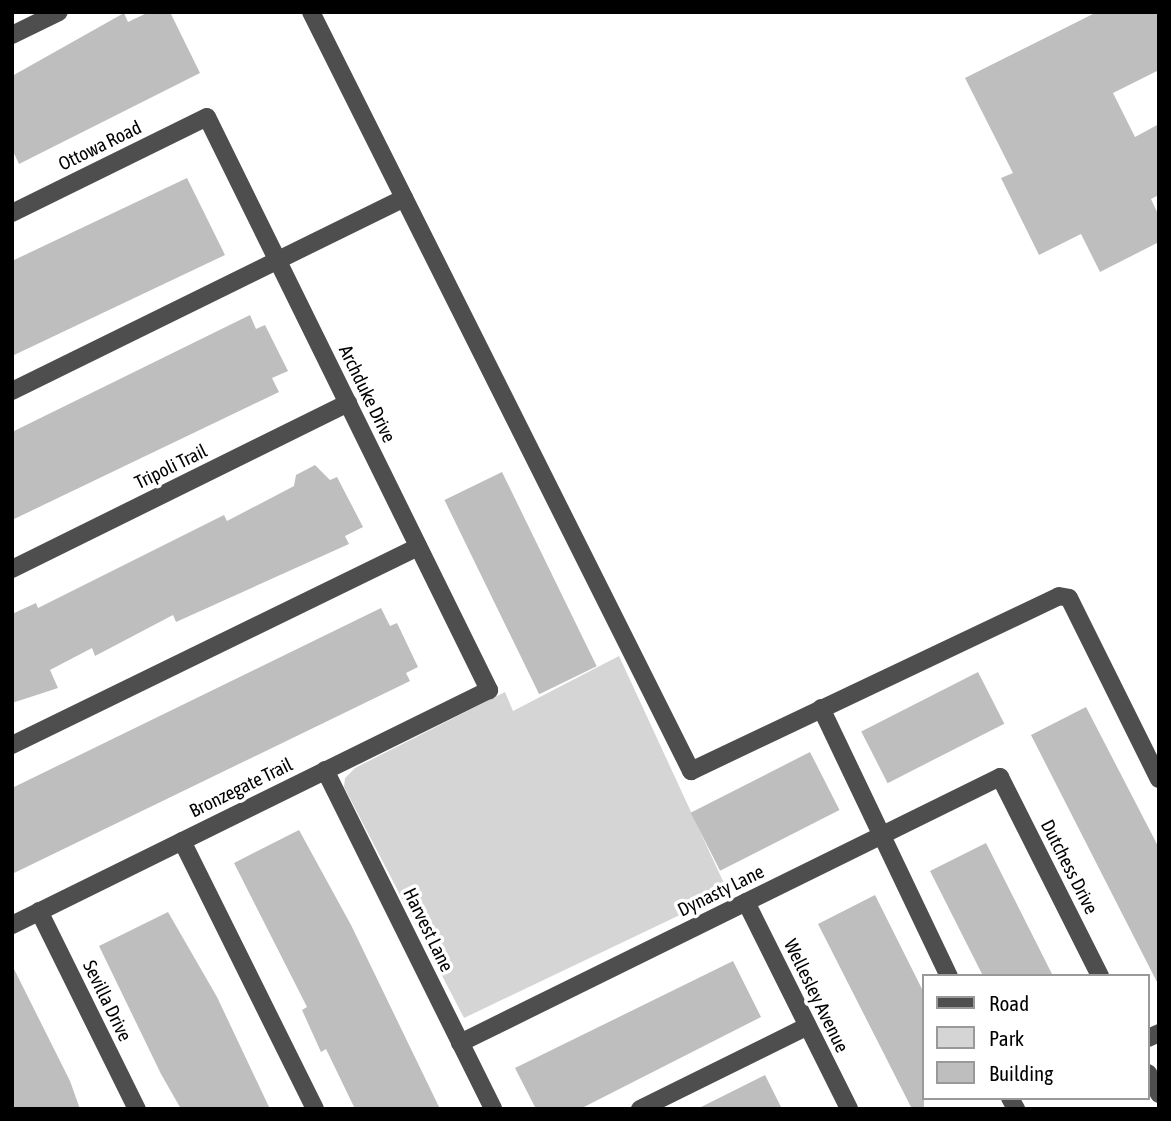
<!DOCTYPE html>
<html>
<head>
<meta charset="utf-8">
<style>
  body { margin:0 }
  #map { position:relative; width:1171px; height:1121px; overflow:hidden; background:#fff; font-family:"Asap Condensed",sans-serif }
  div>[style] { position:absolute }
  .green>* { inset:0; background:#d5d5d5 }
  .building>* { inset:0; background:#bebebe; transform-origin:0 0 }
  .minor>* { height:18px; margin:-9px; padding:0 9px; transform-origin:9px; border-radius:9px; background:#4e4e4e }
  span { translate:-50% -50%; white-space:nowrap; text-align:center; line-height:1.15; -webkit-text-stroke:7px #fff; paint-order:stroke }
  .street-label { font-size:19px; color:#000 }
  .frame { position:absolute; inset:0; border:14px solid #000; pointer-events:none }
  .legend { position:absolute; left:922px; top:974px; width:228px; height:126px; box-sizing:border-box; background:#fff; border:2px solid #999; margin:0; padding:9px 12px; list-style:none; font-size:21px; color:#000 }
  .legend li { display:flex; align-items:center; gap:14px; height:35px }
  .legend b { width:35px; border:2px solid #999 }
</style>
</head>
<body>
<div id="map">
  <div class="green">
    <div style="clip-path:polygon(619px 656px,728px 892px,464px 1018px,344px 787px,345px 778px,355px 768px,505px 692px,513px 711px)"></div>
  </div>
  <div class="building">
    <div style="clip-path:polygon(149px 12px,170px 12px,200px 73px,19px 164px,12px 149px,12px 76px,124px 13px,128px 22px)"></div>
    <div style="clip-path:polygon(1097px 12px,1159px 12px,1159px 70px,1113px 93px,1135px 137px,1159px 124px,1159px 195px,1151px 199px,1159px 216px,1159px 242px,1100px 272px,1081px 234px,1039px 255px,1001px 178px,1013px 173px,965px 78px)"></div>
    <div style="clip-path:polygon(187px 178px,225px 255px,12px 356px,12px 261px)"></div>
    <div style="clip-path:polygon(250px 315px,256px 329px,265px 325px,288px 371px,272px 378px,279px 392px,12px 520px,12px 432px)"></div>
    <div style="clip-path:polygon(315px 465px,330px 480px,337px 477px,363px 527px,345px 536px,349px 544px,176px 622px,173px 615px,95px 656px,92px 648px,50px 670px,58px 688px,12px 703px,12px 614px,36px 603px,38px 608px,224px 515px,227px 521px,294px 486px,296px 475px)"></div>
    <div style="left:502px;top:472px;width:216px;height:64px;rotate:64deg"></div>
    <div style="clip-path:polygon(381px 608px,390px 626px,397px 623px,418px 667px,406px 673px,410px 681px,12px 874px,12px 788px)"></div>
    <div style="left:978px;top:672px;width:58px;height:131px;rotate:63deg"></div>
    <div style="clip-path:polygon(1086px 707px,1159px 848px,1159px 986px,1031px 735px)"></div>
    <div style="left:810px;top:752px;width:65px;height:134px;rotate:63deg"></div>
    <div style="clip-path:polygon(299px 830px,351px 925px,440px 1109px,355px 1109px,326px 1049px,321px 1052px,302px 1010px,307px 1007px,234px 863px)"></div>
    <div style="clip-path:polygon(986px 843px,1053px 976px,983px 976px,930px 871px)"></div>
    <div style="clip-path:polygon(875px 895px,924px 993px,924px 1109px,912px 1109px,818px 924px)"></div>
    <div style="clip-path:polygon(168px 912px,217px 997px,270px 1109px,181px 1109px,161px 1074px,99px 946px)"></div>
    <div style="clip-path:polygon(733px 961px,761px 1017px,580px 1109px,536px 1109px,515px 1068px)"></div>
    <div style="clip-path:polygon(12px 965px,70px 1081px,80px 1109px,12px 1109px)"></div>
    <div style="clip-path:polygon(765px 1075px,782px 1109px,697px 1109px)"></div>
  </div>
  <div class="minor">
    <div style="left:311px;top:12px;width:849px;rotate:63.4deg"></div>
    <div style="left:691px;top:771px;width:407px;rotate:-25.4deg"></div>
    <div style="left:1059px;top:596px;width:10px;rotate:11deg"></div>
    <div style="left:1069px;top:598px;width:202px;rotate:63.6deg"></div>
    <div style="left:12px;top:35px;width:52px;rotate:-26.1deg"></div>
    <div style="left:12px;top:213px;width:217px;rotate:-26.2deg"></div>
    <div style="left:207px;top:117px;width:639px;rotate:63.8deg"></div>
    <div style="left:489px;top:690px;width:532px;rotate:153.77deg"></div>
    <div style="left:12px;top:391px;width:437px;rotate:-26.2deg"></div>
    <div style="left:12px;top:569px;width:375px;rotate:-26.3deg"></div>
    <div style="left:821px;top:708px;width:297px;rotate:64.5deg"></div>
    <div style="left:12px;top:745px;width:452px;rotate:-26deg"></div>
    <div style="left:325px;top:770px;width:378px;rotate:63.6deg"></div>
    <div style="left:182px;top:841px;width:299px;rotate:63.6deg"></div>
    <div style="left:746px;top:902px;width:231px;rotate:63.5deg"></div>
    <div style="left:39px;top:911px;width:221px;rotate:63.7deg"></div>
    <div style="left:1148px;top:1038px;width:12px;rotate:-24deg"></div>
    <div style="left:460px;top:1043px;width:602px;rotate:-26.22deg"></div>
    <div style="left:1000px;top:777px;width:223px;rotate:63.3deg"></div>
    <div style="left:1148px;top:1073px;width:24px;rotate:62deg"></div>
    <div style="left:1010px;top:1098px;width:13px;rotate:61deg"></div>
    <div style="left:640px;top:1109px;width:187px;rotate:-26.3deg"></div>
  </div>
  <div class="street-label">
    <span style="left:100px;top:146px;rotate:-26deg">Ottowa Road</span>
    <span style="left:367px;top:394px;rotate:64deg">Archduke Drive</span>
    <span style="left:171px;top:467px;rotate:-26deg">Tripoli Trail</span>
    <span style="left:241px;top:788px;rotate:-26deg">Bronzegate Trail</span>
    <span style="left:1069px;top:867px;rotate:63deg">Dutchess Drive</span>
    <span style="left:721px;top:891px;rotate:-26deg">Dynasty Lane</span>
    <span style="left:428px;top:930px;rotate:64deg">Harvest Lane</span>
    <span style="left:816px;top:996px;rotate:64deg">Wellesley Avenue</span>
    <span style="left:107px;top:1001px;rotate:64deg">Sevilla Drive</span>
  </div>
  <div class="frame"></div>
  <ul class="legend">
  <li><b style="height:9px;background:#4e4e4e"></b>Road</li>
  <li><b style="height:19px;background:#d5d5d5"></b>Park</li>
  <li><b style="height:19px;background:#bebebe"></b>Building</li>
  </ul>
</div>
</body>
</html>
